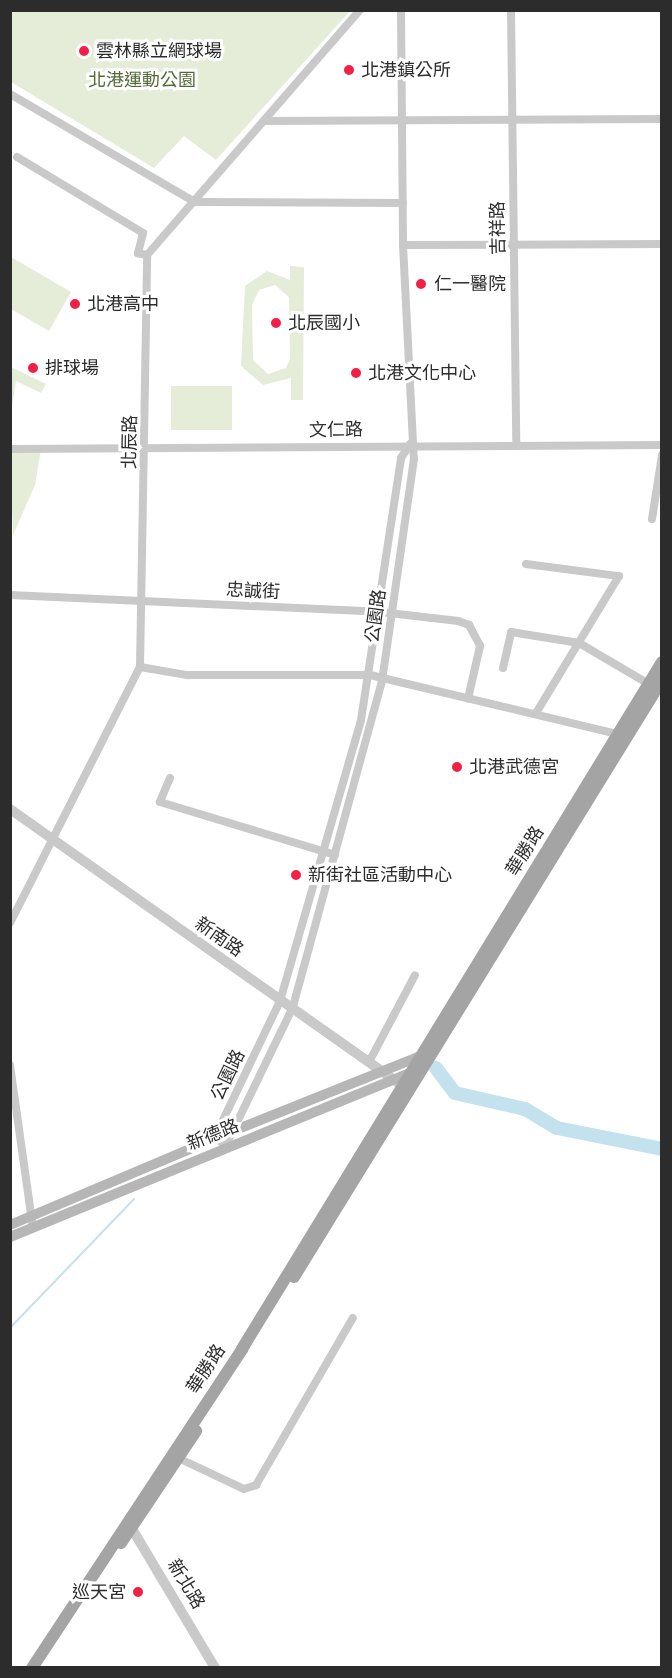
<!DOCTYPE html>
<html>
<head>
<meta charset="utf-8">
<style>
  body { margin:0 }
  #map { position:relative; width:672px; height:1678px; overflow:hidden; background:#fff; font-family:"Nunito Sans","Noto Sans TC",sans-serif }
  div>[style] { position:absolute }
  .green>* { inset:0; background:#e5ecd8; transform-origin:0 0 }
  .stream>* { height:2px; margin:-1px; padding:0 1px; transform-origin:1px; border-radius:1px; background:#c3e2ed }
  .river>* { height:14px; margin:-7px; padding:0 7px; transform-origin:7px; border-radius:7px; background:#c3e2ed }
  .minor>* { height:8px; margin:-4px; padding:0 4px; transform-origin:4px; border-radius:4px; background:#c9c9c9 }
  .tertiary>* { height:10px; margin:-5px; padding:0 5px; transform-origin:5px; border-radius:5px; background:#c9c9c9 }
  .secondary>* { height:10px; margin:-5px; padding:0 5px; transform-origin:5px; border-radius:5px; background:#b6b6b6 }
  .primary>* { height:12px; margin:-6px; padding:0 6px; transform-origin:6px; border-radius:6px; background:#a4a4a4 }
  .dots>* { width:16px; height:16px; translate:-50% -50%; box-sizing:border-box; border:3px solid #fff; border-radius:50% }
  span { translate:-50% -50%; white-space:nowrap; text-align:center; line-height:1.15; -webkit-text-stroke:6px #fff; paint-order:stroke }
  .poi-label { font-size:18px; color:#2c2c2c }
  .left { translate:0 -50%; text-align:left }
  .right { translate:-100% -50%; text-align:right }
  .park-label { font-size:18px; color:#556b37 }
  .street-label { font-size:18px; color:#2c2c2c }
  .frame { position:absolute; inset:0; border:12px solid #2c2c2c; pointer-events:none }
</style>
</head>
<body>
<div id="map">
  <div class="green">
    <div style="clip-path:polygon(11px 10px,350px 10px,350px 11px,216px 160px,184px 136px,154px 168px,11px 82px)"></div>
    <div style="clip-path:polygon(11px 257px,71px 292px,49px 331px,11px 309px)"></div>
    <div style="clip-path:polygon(evenodd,290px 266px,304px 267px,303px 400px,291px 400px,291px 378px,263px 385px,241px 366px,245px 286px,267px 271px,290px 280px,290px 266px,275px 285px,289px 297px,290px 359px,286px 368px,268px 374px,253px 360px,252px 305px,259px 290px,275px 285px)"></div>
    <div style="clip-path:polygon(11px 367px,46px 384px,41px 393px,16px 381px,11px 412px)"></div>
    <div style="left:171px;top:386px;width:61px;height:44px"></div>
    <div style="clip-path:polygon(10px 449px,41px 449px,35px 485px,13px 535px)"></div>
  </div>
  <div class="stream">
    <div style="left:10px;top:1328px;width:179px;rotate:-46.1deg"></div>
  </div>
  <div class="river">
    <div style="left:436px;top:1068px;width:31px;rotate:53deg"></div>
    <div style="left:455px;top:1093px;width:72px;rotate:12.9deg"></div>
    <div style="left:525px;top:1109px;width:37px;rotate:31deg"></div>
    <div style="left:557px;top:1128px;width:107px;rotate:11.3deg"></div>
  </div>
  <div class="minor">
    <div style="left:401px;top:10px;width:235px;rotate:89.5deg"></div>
    <div style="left:403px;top:245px;width:214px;rotate:87.1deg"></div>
    <div style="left:414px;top:459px;width:224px;rotate:98.2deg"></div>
    <div style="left:382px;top:681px;width:340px;rotate:105.3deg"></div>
    <div style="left:292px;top:1009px;width:153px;rotate:115.9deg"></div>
    <div style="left:225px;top:1147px;width:11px;rotate:-128deg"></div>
    <div style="left:218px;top:1138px;width:19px;rotate:-74deg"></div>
    <div style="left:223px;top:1120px;width:132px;rotate:-64.4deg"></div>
    <div style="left:280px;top:1001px;width:292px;rotate:-73.9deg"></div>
    <div style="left:361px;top:720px;width:265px;rotate:-81.3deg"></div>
    <div style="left:401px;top:458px;width:17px;rotate:-57deg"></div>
    <div style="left:511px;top:10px;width:435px;rotate:89.3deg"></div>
    <div style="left:10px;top:94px;width:214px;rotate:30.3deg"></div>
    <div style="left:195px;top:202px;width:208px;rotate:0.3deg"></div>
    <div style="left:265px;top:121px;width:397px;rotate:-0.3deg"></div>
    <div style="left:17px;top:157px;width:147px;rotate:31.1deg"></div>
    <div style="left:143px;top:233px;width:21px;rotate:104deg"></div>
    <div style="left:138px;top:253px;width:9px;rotate:13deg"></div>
    <div style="left:403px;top:245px;width:259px;rotate:-0.2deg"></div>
    <div style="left:10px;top:449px;width:652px;rotate:-0.35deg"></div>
    <div style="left:652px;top:519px;width:65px;rotate:-81.1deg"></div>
    <div style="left:526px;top:564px;width:94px;rotate:7.4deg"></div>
    <div style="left:619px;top:576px;width:160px;rotate:121.2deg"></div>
    <div style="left:10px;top:595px;width:370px;rotate:2.6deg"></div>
    <div style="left:380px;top:612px;width:79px;rotate:6.6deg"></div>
    <div style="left:458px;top:621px;width:12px;rotate:20deg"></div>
    <div style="left:469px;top:625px;width:24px;rotate:62deg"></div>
    <div style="left:480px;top:646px;width:54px;rotate:102.8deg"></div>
    <div style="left:140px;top:667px;width:48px;rotate:9.7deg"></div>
    <div style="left:187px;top:675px;width:183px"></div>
    <div style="left:370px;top:675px;width:259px;rotate:13.4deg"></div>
    <div style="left:503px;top:668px;width:37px;rotate:-77deg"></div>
    <div style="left:511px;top:632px;width:69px;rotate:9.2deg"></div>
    <div style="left:579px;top:643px;width:81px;rotate:30.4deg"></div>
    <div style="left:170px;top:778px;width:26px;rotate:113deg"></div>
    <div style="left:160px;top:802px;width:183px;rotate:16.8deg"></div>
    <div style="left:10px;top:923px;width:287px;rotate:-63.1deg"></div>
    <div style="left:140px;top:667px;width:412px;rotate:-89deg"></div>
    <div style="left:147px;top:255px;width:325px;rotate:-49deg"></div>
    <div style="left:369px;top:1062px;width:98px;rotate:-62.1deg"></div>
    <div style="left:10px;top:1065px;width:165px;rotate:82deg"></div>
    <div style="left:174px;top:1456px;width:77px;rotate:25.2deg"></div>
    <div style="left:244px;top:1489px;width:13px;rotate:-18deg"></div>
    <div style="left:256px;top:1485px;width:193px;rotate:-59.9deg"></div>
  </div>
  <div class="tertiary">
    <div style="left:10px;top:809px;width:477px;rotate:35.2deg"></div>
    <div style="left:128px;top:1522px;width:170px;rotate:59.2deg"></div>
  </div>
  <div class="secondary">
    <div style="left:10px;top:1225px;width:242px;rotate:-22.9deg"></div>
    <div style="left:233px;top:1131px;width:199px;rotate:-21.8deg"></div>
    <div style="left:418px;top:1057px;width:6px;rotate:31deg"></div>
    <div style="left:10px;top:1237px;width:435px;rotate:-22.3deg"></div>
  </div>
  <div class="primary">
    <div style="left:294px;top:1277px;width:701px;rotate:-58.35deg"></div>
    <div style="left:121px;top:1543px;width:135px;rotate:-56.2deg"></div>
    <div style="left:32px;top:1668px;width:382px;rotate:-56.6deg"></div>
    <div style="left:242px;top:1349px;width:805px;rotate:-58.56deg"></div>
  </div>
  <div class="dots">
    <div style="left:84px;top:51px;background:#f22047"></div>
    <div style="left:349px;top:70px;background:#f22047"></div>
    <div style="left:421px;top:284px;background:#f22047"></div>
    <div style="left:75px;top:304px;background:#f22047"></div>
    <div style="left:276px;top:323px;background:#f22047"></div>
    <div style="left:33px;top:368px;background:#f22047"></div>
    <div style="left:356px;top:373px;background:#f22047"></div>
    <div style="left:457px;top:767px;background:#f22047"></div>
    <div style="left:296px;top:875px;background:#f22047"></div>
    <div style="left:138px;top:1592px;background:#f22047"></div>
  </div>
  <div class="poi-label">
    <span class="left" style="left:96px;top:51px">雲林縣立網球場</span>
    <span class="left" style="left:361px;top:70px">北港鎮公所</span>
    <span class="left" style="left:434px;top:284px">仁一醫院</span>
    <span class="left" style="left:87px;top:304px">北港高中</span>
    <span class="left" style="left:288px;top:323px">北辰國小</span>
    <span class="left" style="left:45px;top:368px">排球場</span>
    <span class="left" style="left:368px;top:373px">北港文化中心</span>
    <span class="left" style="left:469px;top:767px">北港武德宮</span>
    <span class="left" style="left:308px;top:875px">新街社區活動中心</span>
    <span class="right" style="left:126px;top:1592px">巡天宮</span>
  </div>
  <div class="park-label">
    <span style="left:142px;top:80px">北港運動公園</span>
  </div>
  <div class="street-label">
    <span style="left:498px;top:228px;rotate:-91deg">吉祥路</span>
    <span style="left:336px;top:430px;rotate:-1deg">文仁路</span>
    <span style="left:130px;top:442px;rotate:-89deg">北辰路</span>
    <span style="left:253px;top:591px;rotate:3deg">忠誠街</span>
    <span style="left:376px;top:616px;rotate:-82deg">公園路</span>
    <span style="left:525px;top:851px;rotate:-58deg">華勝路</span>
    <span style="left:219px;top:937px;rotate:35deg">新南路</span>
    <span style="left:228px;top:1075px;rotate:-64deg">公園路</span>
    <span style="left:213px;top:1135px;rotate:-22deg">新德路</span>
    <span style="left:206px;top:1369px;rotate:-57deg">華勝路</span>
    <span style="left:186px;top:1584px;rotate:59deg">新北路</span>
  </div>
  <div class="frame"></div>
</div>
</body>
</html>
